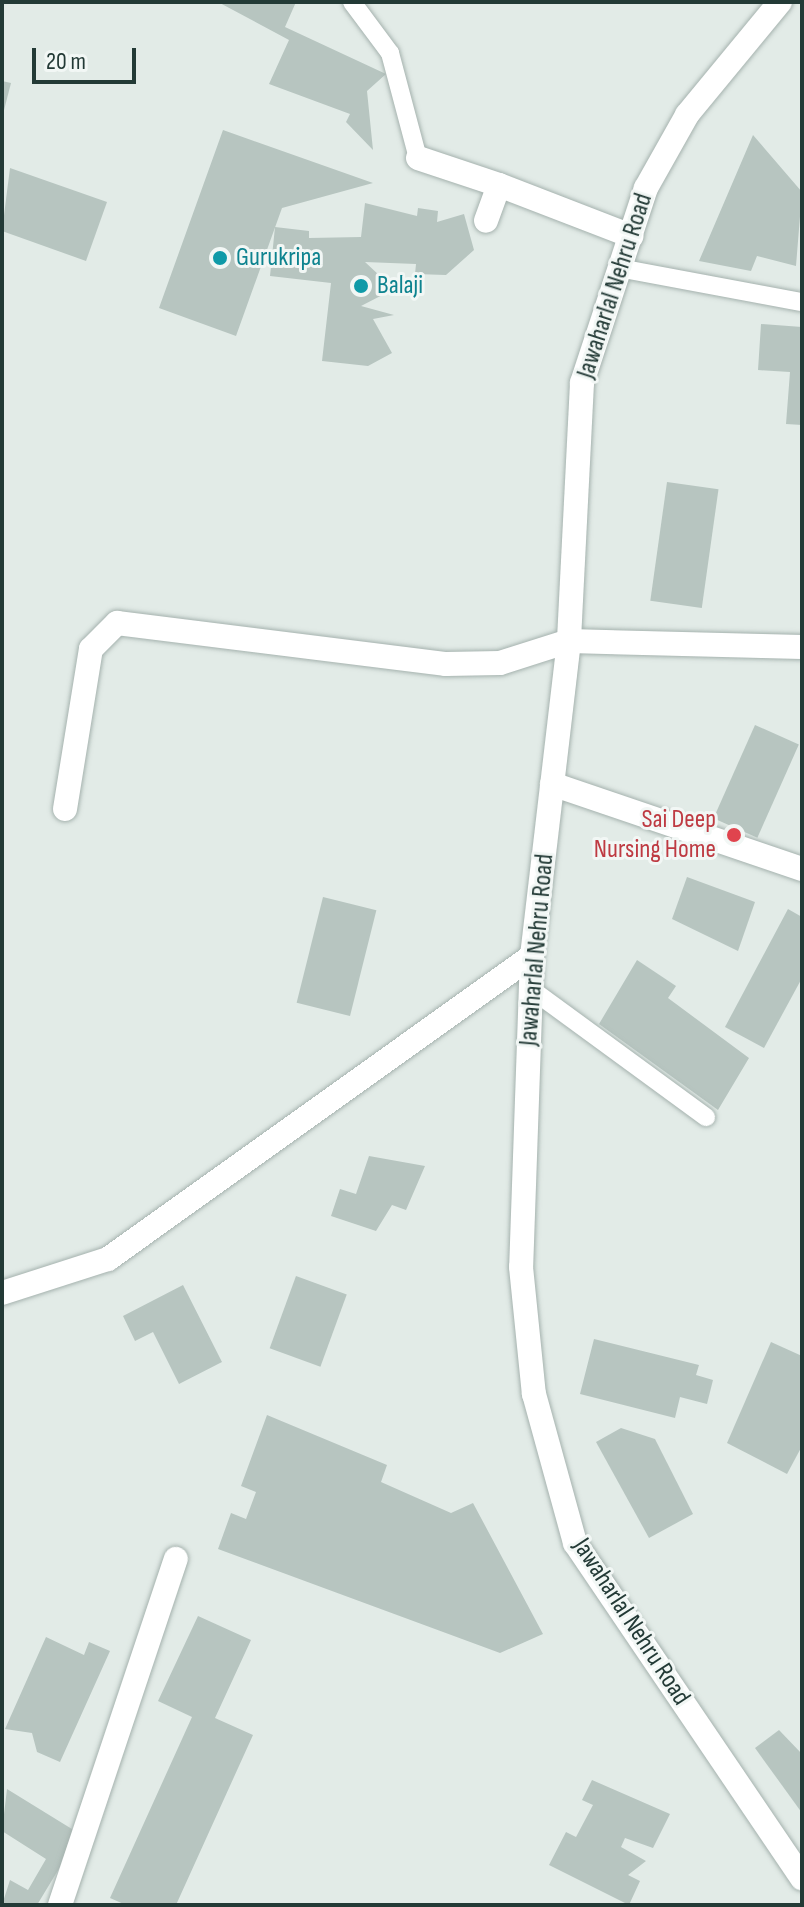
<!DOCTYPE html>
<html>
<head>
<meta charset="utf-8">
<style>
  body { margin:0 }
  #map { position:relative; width:804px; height:1907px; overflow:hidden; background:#e2ebe7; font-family:"Sofia Sans Condensed",sans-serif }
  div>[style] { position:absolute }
  .building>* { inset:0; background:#b7c5c0; transform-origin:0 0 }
  .roads { filter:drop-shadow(0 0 2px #a5b2ae) drop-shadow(0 0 2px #a5b2ae) }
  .service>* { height:18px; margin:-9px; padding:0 9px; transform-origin:9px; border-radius:9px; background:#fff }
  .minor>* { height:24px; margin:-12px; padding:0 12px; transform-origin:12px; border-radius:12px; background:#fff }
  .tertiary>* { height:24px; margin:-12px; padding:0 12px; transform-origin:12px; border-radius:12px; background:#fff }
  .dots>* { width:22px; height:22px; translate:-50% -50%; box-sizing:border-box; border:4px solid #f2f7f5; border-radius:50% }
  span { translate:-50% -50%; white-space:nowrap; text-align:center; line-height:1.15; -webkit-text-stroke:6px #f2f7f5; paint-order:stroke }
  .culture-label { font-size:26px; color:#0d838f }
  .left { translate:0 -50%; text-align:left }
  .street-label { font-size:26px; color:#233a36 }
  .health-label { font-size:26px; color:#be3a42 }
  .right { translate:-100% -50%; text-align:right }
  .frame { position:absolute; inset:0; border:4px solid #233a36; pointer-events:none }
  .scale { position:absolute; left:32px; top:48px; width:104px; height:36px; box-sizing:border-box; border:4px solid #233a36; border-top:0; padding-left:10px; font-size:24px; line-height:28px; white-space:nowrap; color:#233a36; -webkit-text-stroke:6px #f2f7f5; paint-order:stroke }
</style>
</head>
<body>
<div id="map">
  <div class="building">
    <div style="clip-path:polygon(218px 2px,296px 2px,285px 27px,386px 74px,367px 91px,373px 150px,346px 122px,350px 114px,269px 84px,289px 40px)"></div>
    <div style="clip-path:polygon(2px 81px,11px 83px,3px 114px,2px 114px)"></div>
    <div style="clip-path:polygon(223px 130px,373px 183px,282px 208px,236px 336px,159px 308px)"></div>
    <div style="clip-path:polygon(753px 135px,802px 192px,796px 266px,757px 256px,751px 271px,699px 261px)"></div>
    <div style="clip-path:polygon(10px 168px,107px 202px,86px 261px,2px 231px)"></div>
    <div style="clip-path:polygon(365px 203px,417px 216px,418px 208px,438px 211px,437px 222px,464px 214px,474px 250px,446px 275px,415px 274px,416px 264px,365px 262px,394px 289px,361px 306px,394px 315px,373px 319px,392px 353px,368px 366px,322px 361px,331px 283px,270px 276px,275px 227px,309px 231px,309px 238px,361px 237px)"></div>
    <div style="clip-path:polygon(761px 324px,802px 327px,802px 425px,786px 424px,790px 372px,758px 370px)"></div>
    <div style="left:667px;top:482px;width:52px;height:120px;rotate:8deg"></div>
    <div style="left:755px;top:725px;width:48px;height:102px;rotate:24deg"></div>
    <div style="clip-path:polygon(687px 877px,755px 902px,738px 951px,672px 919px)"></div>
    <div style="left:323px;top:897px;width:55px;height:109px;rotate:14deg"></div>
    <div style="clip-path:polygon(788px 909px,802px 917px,802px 978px,764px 1048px,725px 1027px)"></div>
    <div style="clip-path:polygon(637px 960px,676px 986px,668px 998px,749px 1058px,718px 1110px,599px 1024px)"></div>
    <div style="clip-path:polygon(369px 1156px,425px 1166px,406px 1210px,392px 1205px,376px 1231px,331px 1216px,340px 1189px,356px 1194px)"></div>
    <div style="left:296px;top:1276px;width:54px;height:77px;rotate:20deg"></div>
    <div style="clip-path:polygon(183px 1285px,222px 1362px,179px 1384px,153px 1332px,135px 1341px,123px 1316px)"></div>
    <div style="clip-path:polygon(594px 1339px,699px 1365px,696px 1375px,713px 1380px,707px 1404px,680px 1397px,675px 1418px,580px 1394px)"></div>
    <div style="clip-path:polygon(771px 1342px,802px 1356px,802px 1446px,787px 1474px,727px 1443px)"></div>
    <div style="clip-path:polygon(267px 1415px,387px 1465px,381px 1482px,451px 1513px,473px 1503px,543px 1634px,500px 1653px,218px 1549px,231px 1513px,246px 1519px,256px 1492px,241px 1486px)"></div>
    <div style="clip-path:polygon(621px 1428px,655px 1439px,693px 1514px,649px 1538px,596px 1442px)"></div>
    <div style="clip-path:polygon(198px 1616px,251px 1640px,215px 1718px,253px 1735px,176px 1905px,126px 1905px,110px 1898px,192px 1717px,158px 1701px)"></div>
    <div style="clip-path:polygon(46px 1637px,84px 1655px,89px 1642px,110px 1651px,60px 1762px,37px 1752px,32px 1733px,5px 1729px)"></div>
    <div style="clip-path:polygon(779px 1730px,802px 1754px,802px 1813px,755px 1748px)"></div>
    <div style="clip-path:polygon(592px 1780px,670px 1814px,653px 1848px,625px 1838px,621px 1847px,646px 1861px,628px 1875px,640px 1881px,629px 1905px,549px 1865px,566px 1832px,576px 1837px,593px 1805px,582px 1800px)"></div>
    <div style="clip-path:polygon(7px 1789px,80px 1834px,37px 1905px,2px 1905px,10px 1880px,28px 1890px,46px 1859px,2px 1831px)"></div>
  </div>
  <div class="roads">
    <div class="service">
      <div style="left:352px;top:2px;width:64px;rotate:53.3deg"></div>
      <div style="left:390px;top:53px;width:109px;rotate:75.1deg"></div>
      <div style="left:619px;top:268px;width:185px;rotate:10.6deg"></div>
      <div style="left:531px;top:989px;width:217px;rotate:36.2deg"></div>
    </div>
    <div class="minor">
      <div style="left:418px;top:158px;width:85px;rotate:18.4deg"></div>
      <div style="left:499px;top:185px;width:38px;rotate:110deg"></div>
      <div style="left:499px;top:185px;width:142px;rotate:21.1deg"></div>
      <div style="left:552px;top:784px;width:264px;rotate:18.8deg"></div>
      <div style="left:65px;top:809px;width:162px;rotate:-80.8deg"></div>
      <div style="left:91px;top:649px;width:37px;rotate:-45deg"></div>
      <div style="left:117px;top:623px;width:332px;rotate:7.1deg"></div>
      <div style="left:446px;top:664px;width:54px;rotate:-1.1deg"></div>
      <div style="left:500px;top:663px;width:72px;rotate:-17.7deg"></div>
      <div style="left:569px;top:641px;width:233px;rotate:1.5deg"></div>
      <div style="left:2px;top:1293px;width:111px;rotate:-17.8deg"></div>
      <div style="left:108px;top:1259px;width:521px;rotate:-35.55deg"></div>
      <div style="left:60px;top:1905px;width:365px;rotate:-71.5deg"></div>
    </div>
    <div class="tertiary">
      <div style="left:780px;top:2px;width:146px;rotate:129.5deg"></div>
      <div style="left:687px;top:115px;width:84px;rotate:119.3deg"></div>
      <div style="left:646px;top:188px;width:205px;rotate:108.2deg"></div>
      <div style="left:582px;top:383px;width:258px;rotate:92.9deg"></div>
      <div style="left:569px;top:641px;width:317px;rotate:96.7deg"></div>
      <div style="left:532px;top:956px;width:311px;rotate:92deg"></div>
      <div style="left:521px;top:1267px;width:128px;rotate:84.2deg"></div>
      <div style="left:534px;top:1394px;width:155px;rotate:74.6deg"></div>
      <div style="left:575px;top:1543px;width:405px;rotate:55.9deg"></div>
    </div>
  </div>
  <div class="dots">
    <div style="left:220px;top:258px;background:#0f9aa8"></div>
    <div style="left:361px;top:286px;background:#0f9aa8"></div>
    <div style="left:734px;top:835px;background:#e0444e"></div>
  </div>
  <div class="culture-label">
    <span class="left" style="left:236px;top:258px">Gurukripa</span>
    <span class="left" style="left:377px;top:286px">Balaji</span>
  </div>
  <div class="street-label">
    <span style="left:615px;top:286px;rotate:-72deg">Jawaharlal Nehru Road</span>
    <span style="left:537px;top:950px;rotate:-85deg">Jawaharlal Nehru Road</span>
    <span style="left:631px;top:1622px;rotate:57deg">Jawaharlal Nehru Road</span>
  </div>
  <div class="health-label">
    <span class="right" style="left:716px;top:835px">Sai Deep<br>Nursing Home</span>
  </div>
  <div class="frame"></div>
  <div class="scale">20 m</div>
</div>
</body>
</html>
